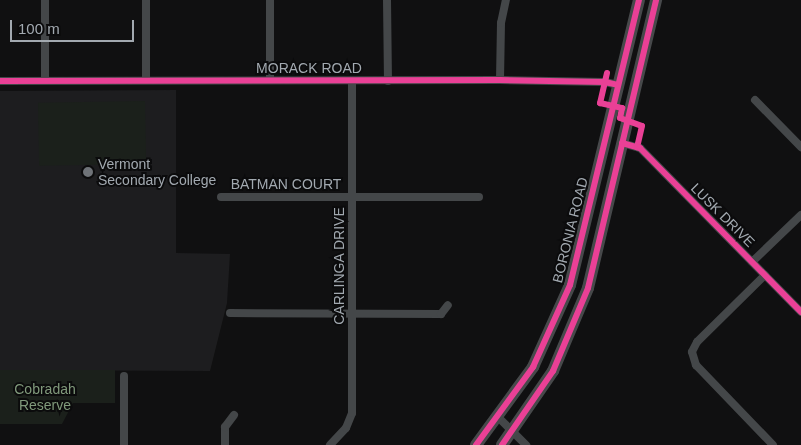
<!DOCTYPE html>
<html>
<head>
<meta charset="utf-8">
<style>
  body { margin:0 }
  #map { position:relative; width:801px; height:445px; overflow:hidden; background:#101011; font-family:Helvetica,sans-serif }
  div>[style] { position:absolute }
  .built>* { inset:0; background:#1d1d1f }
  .green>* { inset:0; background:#1b201b; transform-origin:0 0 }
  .minor>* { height:8px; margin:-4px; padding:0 4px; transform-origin:4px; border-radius:4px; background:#444749 }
  .primary>* { height:12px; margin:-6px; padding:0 6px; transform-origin:6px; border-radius:6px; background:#47494b }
  .cycleway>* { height:6px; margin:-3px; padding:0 3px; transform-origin:3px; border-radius:3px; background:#ea4096 }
  .dots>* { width:14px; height:14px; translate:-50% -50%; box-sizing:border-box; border:2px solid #0b0b0c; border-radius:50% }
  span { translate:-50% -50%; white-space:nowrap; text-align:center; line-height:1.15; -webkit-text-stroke:4px #0b0b0c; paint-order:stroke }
  .street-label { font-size:14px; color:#a2a9b0 }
  .poi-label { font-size:14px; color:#a2a9b0 }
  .left { translate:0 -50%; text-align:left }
  .park-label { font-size:14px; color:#80997b }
  .scale { position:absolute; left:10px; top:20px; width:124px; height:22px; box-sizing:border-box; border:2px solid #a2a9b0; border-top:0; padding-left:6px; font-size:15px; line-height:18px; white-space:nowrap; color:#a2a9b0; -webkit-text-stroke:4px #0b0b0c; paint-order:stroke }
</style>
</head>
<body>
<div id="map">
  <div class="built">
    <div style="clip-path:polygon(176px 90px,176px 253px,230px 254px,227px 303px,210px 371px,0 370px,0 91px)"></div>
  </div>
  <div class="green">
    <div style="left:145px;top:101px;width:63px;height:107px;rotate:89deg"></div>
    <div style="clip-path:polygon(0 370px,115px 370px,115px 403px,73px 403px,62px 424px,0 424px)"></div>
  </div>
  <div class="minor">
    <div style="left:270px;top:0;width:80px;rotate:90deg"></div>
    <div style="left:387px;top:0;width:81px;rotate:89.3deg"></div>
    <div style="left:45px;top:80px;width:80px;rotate:-90deg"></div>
    <div style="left:146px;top:80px;width:80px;rotate:-90deg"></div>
    <div style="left:500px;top:80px;width:57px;rotate:-89deg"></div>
    <div style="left:501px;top:23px;width:24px;rotate:-78deg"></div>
    <div style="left:0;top:81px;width:500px;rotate:-0.11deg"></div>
    <div style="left:500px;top:80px;width:105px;rotate:1.1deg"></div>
    <div style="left:605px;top:82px;width:13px;rotate:13deg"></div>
    <div style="left:755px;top:100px;width:66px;rotate:45.6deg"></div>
    <div style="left:622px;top:143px;width:19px;rotate:16deg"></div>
    <div style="left:640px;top:148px;width:230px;rotate:45.5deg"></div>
    <div style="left:221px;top:197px;width:258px"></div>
    <div style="left:752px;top:262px;width:68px;rotate:-43.8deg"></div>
    <div style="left:765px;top:275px;width:95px;rotate:135.4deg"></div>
    <div style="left:697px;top:342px;width:11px;rotate:117deg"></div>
    <div style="left:692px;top:352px;width:14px;rotate:73deg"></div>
    <div style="left:696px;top:365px;width:111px;rotate:46.1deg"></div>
    <div style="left:230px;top:313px;width:211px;rotate:0.3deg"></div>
    <div style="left:441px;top:314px;width:11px;rotate:-52deg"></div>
    <div style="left:498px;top:417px;width:40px;rotate:45deg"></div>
    <div style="left:124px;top:445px;width:69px;rotate:-90deg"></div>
    <div style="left:225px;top:445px;width:18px;rotate:-90deg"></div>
    <div style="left:225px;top:427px;width:15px;rotate:-53deg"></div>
    <div style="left:330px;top:445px;width:23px;rotate:-47deg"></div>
    <div style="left:346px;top:428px;width:16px;rotate:-68deg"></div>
    <div style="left:352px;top:413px;width:332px;rotate:-90deg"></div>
  </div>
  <div class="primary">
    <div style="left:476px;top:445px;width:97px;rotate:-53.8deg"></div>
    <div style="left:533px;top:367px;width:90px;rotate:-65.7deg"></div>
    <div style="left:570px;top:285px;width:293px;rotate:-76.4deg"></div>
    <div style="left:502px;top:445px;width:90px;rotate:-55.4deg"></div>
    <div style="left:553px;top:371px;width:90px;rotate:-67.1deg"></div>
    <div style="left:588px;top:288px;width:296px;rotate:-76.7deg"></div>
  </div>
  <div class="cycleway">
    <div style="left:607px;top:73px;width:31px;rotate:103deg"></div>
    <div style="left:600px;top:103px;width:23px;rotate:13deg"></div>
    <div style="left:622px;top:108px;width:10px;rotate:101deg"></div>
    <div style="left:620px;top:118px;width:23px;rotate:20deg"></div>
    <div style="left:642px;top:126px;width:22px;rotate:103deg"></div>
    <div style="left:0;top:81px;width:500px;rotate:-0.11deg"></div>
    <div style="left:500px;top:80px;width:105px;rotate:1.1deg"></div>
    <div style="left:605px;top:82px;width:13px;rotate:13deg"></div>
    <div style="left:622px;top:143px;width:19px;rotate:16deg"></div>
    <div style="left:640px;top:148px;width:230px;rotate:45.5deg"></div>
    <div style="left:476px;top:445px;width:97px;rotate:-53.8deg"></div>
    <div style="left:533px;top:367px;width:90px;rotate:-65.7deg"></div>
    <div style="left:570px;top:285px;width:293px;rotate:-76.4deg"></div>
    <div style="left:502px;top:445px;width:90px;rotate:-55.4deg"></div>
    <div style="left:553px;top:371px;width:90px;rotate:-67.1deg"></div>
    <div style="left:588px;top:288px;width:296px;rotate:-76.7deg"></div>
  </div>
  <div class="dots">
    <div style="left:88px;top:172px;background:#6f7378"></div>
  </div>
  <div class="street-label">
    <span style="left:309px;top:68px">MORACK ROAD</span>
    <span style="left:286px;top:184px">BATMAN COURT</span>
    <span style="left:723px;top:215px;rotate:45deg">LUSK DRIVE</span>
    <span style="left:570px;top:230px;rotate:-76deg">BORONIA ROAD</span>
    <span style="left:339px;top:266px;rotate:-90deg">CARLINGA DRIVE</span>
  </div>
  <div class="poi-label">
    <span class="left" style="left:98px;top:172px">Vermont<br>Secondary College</span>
  </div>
  <div class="park-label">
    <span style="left:45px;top:397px">Cobradah<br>Reserve</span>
  </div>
  <div class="scale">100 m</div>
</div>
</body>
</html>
